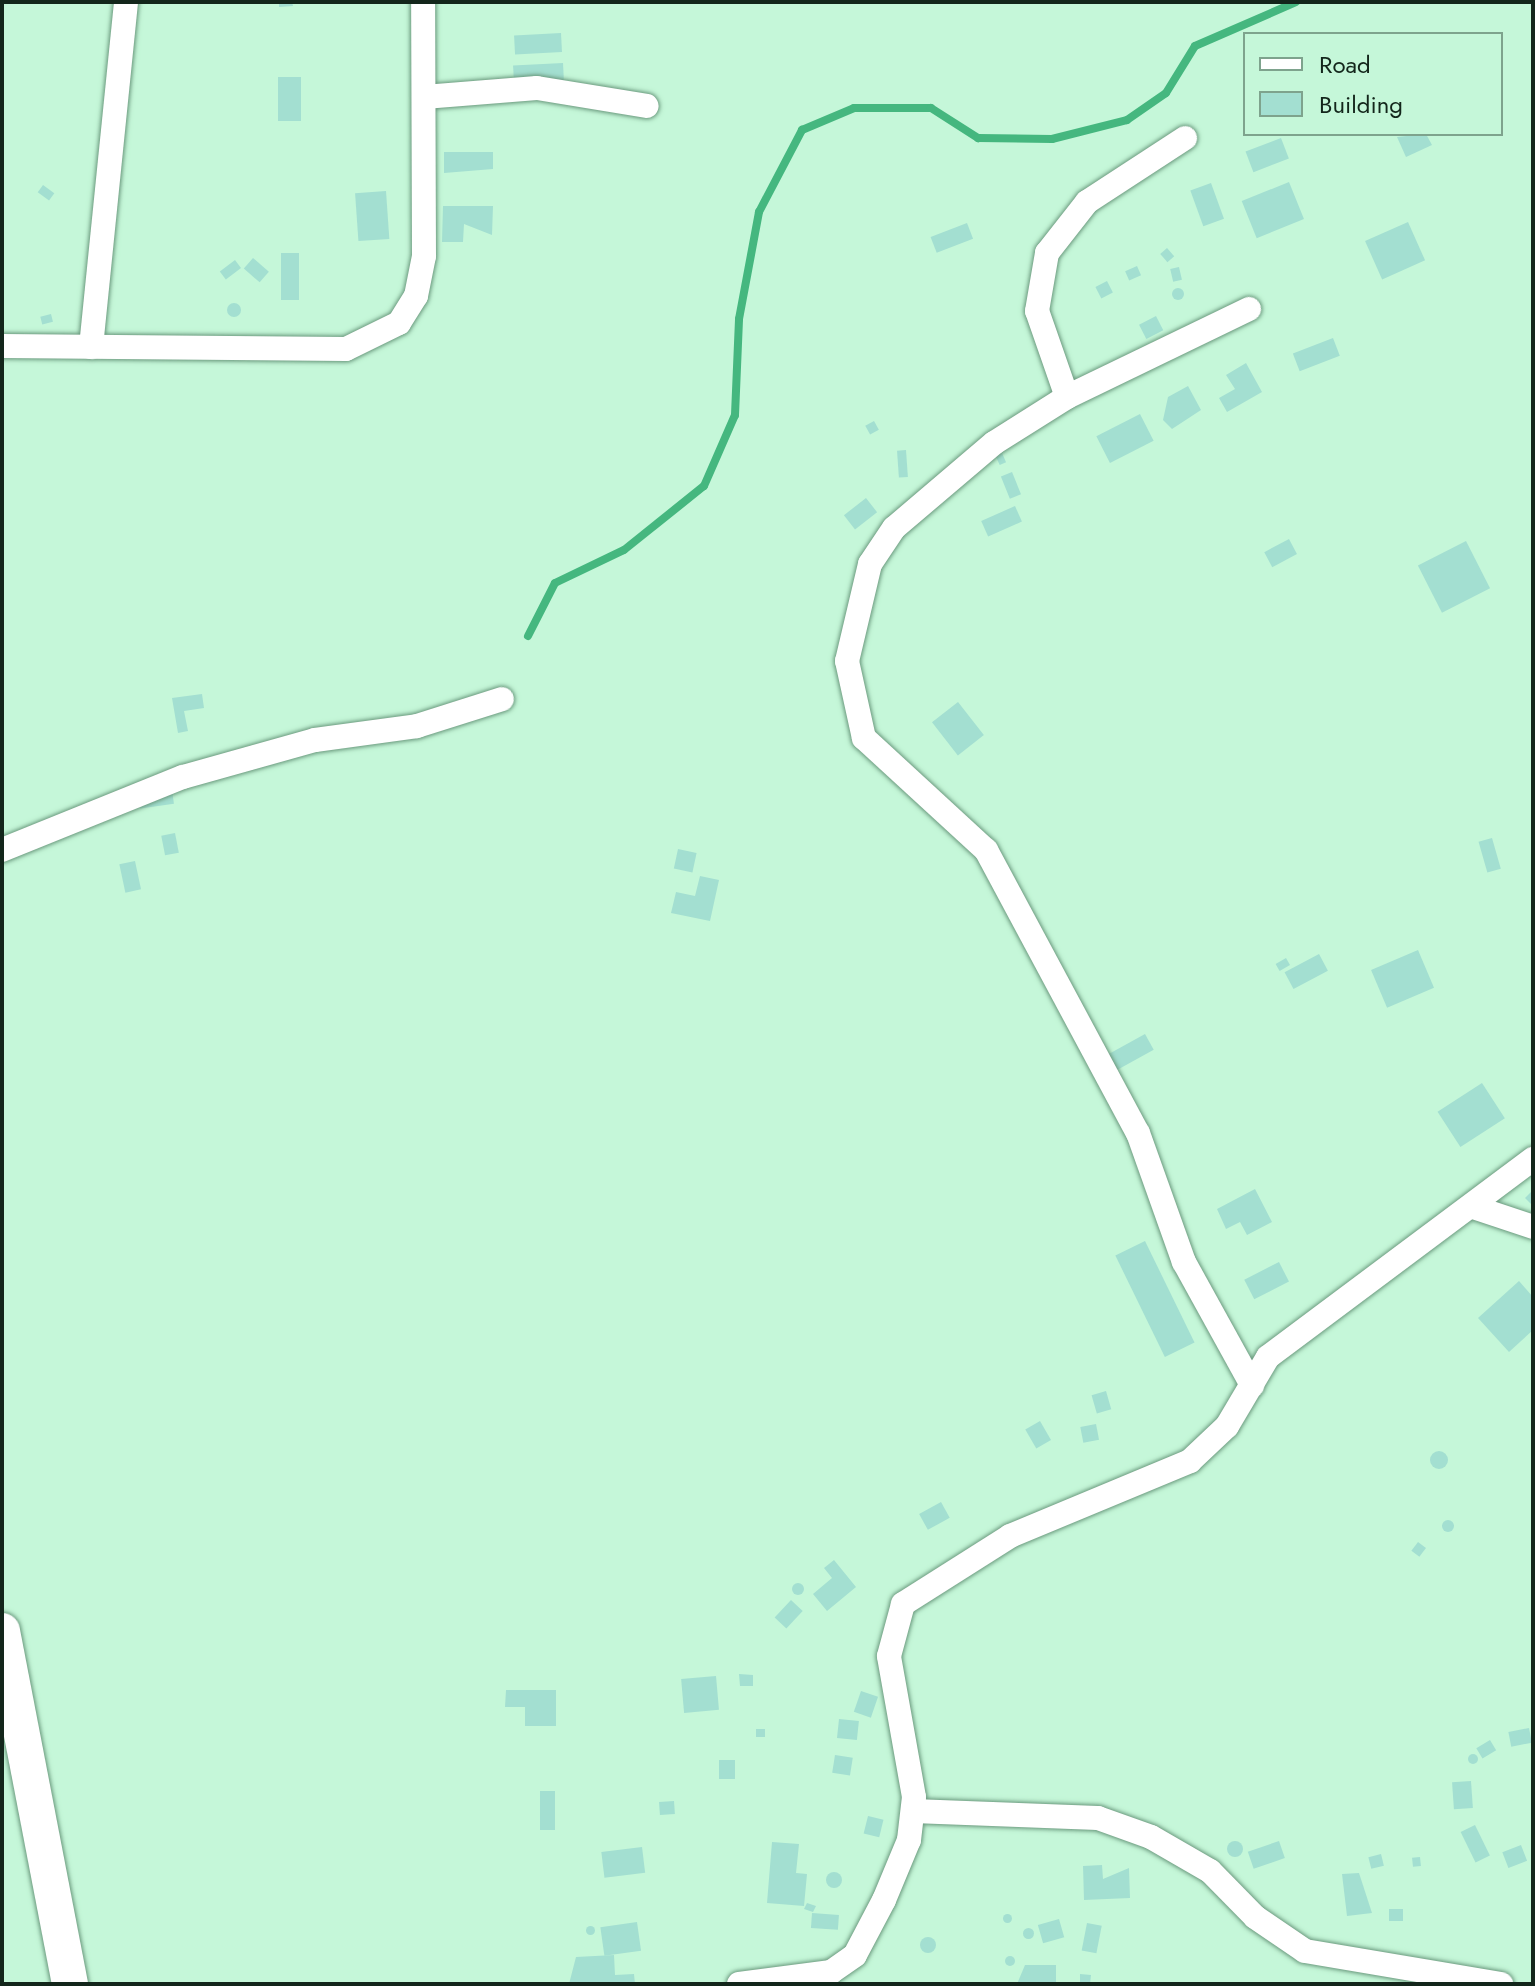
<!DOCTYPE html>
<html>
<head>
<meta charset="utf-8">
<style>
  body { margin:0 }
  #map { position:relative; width:1535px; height:1986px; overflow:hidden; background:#c5f7d9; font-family:Jost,sans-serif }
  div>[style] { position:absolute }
  .stream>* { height:8px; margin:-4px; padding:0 4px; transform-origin:4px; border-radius:4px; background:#45b77f }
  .building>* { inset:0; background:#a3dfd1; transform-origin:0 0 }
  .round { border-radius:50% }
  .roads { filter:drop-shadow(0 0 2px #6b9a7e) drop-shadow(0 0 2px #6b9a7e) }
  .minor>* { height:24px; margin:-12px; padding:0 12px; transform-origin:12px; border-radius:12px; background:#fff }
  .highway>* { height:36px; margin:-18px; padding:0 18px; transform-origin:18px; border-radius:18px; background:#fff }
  span { translate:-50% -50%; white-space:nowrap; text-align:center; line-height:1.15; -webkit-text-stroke:6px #c5f7d9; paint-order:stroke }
  .frame { position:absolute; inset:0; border:4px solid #13261b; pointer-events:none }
  .legend { position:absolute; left:1243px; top:32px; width:260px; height:104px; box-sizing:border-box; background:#c5f7d9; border:2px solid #7ea38d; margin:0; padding:10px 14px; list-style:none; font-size:24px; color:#13261b }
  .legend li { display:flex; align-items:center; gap:16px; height:40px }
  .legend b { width:40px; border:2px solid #7ea38d }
</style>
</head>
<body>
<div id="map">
  <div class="stream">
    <div style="left:528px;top:636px;width:59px;rotate:-63deg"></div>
    <div style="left:555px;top:583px;width:76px;rotate:-25.6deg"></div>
    <div style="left:624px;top:550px;width:102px;rotate:-38.7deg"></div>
    <div style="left:704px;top:486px;width:77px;rotate:-66.4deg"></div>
    <div style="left:735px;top:415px;width:96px;rotate:-87.6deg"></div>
    <div style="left:739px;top:319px;width:109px;rotate:-79.4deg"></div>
    <div style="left:759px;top:212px;width:93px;rotate:-62.3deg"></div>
    <div style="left:802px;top:130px;width:56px;rotate:-22.9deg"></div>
    <div style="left:854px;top:108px;width:77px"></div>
    <div style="left:931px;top:108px;width:56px;rotate:32.6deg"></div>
    <div style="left:978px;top:138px;width:74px;rotate:0.8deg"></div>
    <div style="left:1052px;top:139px;width:77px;rotate:-14.2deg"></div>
    <div style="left:1127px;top:120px;width:47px;rotate:-34.7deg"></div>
    <div style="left:1166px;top:93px;width:55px;rotate:-58.3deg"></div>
    <div style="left:1195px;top:46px;width:110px;rotate:-23.5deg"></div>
  </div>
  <div class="building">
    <div style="clip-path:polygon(279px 2px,292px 2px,293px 6px,279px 7px)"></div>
    <div style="left:561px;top:33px;width:19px;height:47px;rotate:87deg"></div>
    <div style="left:563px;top:63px;width:20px;height:50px;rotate:87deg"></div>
    <div style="left:278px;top:77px;width:23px;height:44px"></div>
    <div style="clip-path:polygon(1426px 134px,1432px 145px,1406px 157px,1397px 137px)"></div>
    <div style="left:1281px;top:138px;width:22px;height:38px;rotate:69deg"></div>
    <div style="clip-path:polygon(444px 152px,493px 152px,493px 169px,444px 173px)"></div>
    <div style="left:1289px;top:182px;width:40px;height:51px;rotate:68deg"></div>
    <div style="left:1211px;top:183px;width:38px;height:22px;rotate:70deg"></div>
    <div style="left:43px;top:185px;width:14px;height:9px;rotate:36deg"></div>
    <div style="left:386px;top:191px;width:48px;height:31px;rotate:86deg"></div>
    <div style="clip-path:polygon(443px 206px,493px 206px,492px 235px,464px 224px,463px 242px,442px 242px)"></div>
    <div style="left:1408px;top:222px;width:42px;height:47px;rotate:66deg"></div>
    <div style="left:967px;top:223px;width:17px;height:39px;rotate:69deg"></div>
    <div style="left:1167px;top:248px;width:11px;height:9px;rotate:49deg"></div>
    <div style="left:281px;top:253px;width:18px;height:47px"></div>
    <div style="left:253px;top:258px;width:21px;height:14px;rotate:41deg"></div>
    <div style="left:235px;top:260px;width:10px;height:19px;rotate:53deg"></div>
    <div style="left:1137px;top:266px;width:10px;height:13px;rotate:66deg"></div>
    <div style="left:1179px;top:267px;width:13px;height:9px;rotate:77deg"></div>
    <div style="left:1107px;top:281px;width:13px;height:13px;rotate:63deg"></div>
    <div class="round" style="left:1172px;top:288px;width:12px;height:12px"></div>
    <div class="round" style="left:227px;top:303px;width:14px;height:14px"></div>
    <div style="left:51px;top:314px;width:8px;height:11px;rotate:76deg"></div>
    <div style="left:1156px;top:316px;width:16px;height:19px;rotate:63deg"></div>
    <div style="left:1333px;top:338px;width:19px;height:43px;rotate:69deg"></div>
    <div style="clip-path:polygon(1246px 363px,1262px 392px,1227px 412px,1219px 398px,1235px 389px,1226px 375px)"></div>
    <div style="clip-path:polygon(1188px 386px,1201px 410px,1172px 429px,1163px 420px,1168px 397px)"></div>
    <div style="left:1140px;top:414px;width:30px;height:49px;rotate:63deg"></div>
    <div style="left:874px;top:421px;width:10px;height:10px;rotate:61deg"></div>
    <div style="left:906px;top:450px;width:27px;height:9px;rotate:86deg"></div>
    <div style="left:1002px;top:453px;width:10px;height:7px;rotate:66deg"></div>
    <div style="left:1012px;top:472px;width:24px;height:12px;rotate:68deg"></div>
    <div style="left:866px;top:498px;width:18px;height:28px;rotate:52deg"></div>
    <div style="left:1015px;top:506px;width:17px;height:37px;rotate:66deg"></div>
    <div style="left:1289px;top:539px;width:17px;height:28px;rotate:62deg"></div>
    <div style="left:1466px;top:541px;width:53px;height:54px;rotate:63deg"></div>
    <div style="clip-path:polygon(202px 694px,204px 708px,184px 711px,188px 731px,178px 733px,172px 698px)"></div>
    <div style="left:958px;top:702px;width:42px;height:33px;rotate:52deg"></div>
    <div style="left:172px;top:790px;width:14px;height:34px;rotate:82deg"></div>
    <div style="left:175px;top:833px;width:20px;height:14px;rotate:79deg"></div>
    <div style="left:1492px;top:838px;width:32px;height:14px;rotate:74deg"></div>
    <div style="left:678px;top:849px;width:19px;height:20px;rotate:12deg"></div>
    <div style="left:135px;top:861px;width:29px;height:16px;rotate:78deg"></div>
    <div style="clip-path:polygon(700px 876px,719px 880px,710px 921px,671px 913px,676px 892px,695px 896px)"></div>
    <div style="left:1418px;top:950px;width:41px;height:51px;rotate:67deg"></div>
    <div style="left:1319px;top:954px;width:19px;height:39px;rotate:62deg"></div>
    <div style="left:1286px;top:958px;width:8px;height:12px;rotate:60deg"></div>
    <div style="left:1145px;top:1034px;width:18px;height:43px;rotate:61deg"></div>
    <div style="left:1482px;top:1083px;width:42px;height:53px;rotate:57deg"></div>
    <div style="clip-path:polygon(1255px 1189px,1272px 1222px,1247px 1235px,1240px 1222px,1226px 1229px,1217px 1209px)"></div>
    <div style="clip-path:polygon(1531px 1192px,1533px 1194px,1533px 1206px,1525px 1198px)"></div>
    <div style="left:1145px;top:1241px;width:113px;height:33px;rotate:64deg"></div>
    <div style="left:1279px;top:1262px;width:22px;height:39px;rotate:63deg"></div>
    <div style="clip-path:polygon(1519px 1281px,1533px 1297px,1533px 1330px,1509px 1352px,1478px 1318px)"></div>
    <div style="left:1106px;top:1391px;width:19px;height:15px;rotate:74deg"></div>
    <div style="left:1040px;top:1421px;width:22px;height:17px;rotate:60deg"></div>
    <div style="left:1096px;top:1424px;width:16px;height:16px;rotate:79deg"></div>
    <div class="round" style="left:1430px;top:1451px;width:18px;height:18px"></div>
    <div style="left:941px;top:1502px;width:18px;height:25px;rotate:61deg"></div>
    <div class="round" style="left:1442px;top:1520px;width:12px;height:12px"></div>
    <div style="left:1418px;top:1542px;width:10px;height:11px;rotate:37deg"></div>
    <div style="clip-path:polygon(834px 1560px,856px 1587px,827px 1611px,813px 1594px,832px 1578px,824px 1568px)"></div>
    <div class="round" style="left:792px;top:1583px;width:12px;height:12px"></div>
    <div style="left:791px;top:1600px;width:16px;height:24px;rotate:43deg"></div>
    <div style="clip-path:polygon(739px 1674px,753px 1675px,753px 1686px,740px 1686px)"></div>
    <div style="left:716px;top:1676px;width:34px;height:35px;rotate:85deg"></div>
    <div style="clip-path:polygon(506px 1690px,556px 1690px,556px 1726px,525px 1726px,525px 1707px,505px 1707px)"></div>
    <div style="left:861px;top:1691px;width:18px;height:22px;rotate:19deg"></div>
    <div style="left:839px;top:1719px;width:20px;height:19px;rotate:6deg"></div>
    <div style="left:1529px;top:1728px;width:15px;height:21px;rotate:79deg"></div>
    <div style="left:756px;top:1729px;width:9px;height:8px"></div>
    <div style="left:1490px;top:1740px;width:12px;height:16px;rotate:59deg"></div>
    <div class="round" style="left:1468px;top:1754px;width:10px;height:10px"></div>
    <div style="left:835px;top:1755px;width:18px;height:18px;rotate:9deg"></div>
    <div style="left:719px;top:1760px;width:16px;height:19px"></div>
    <div style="left:1471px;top:1781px;width:27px;height:19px;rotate:86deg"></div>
    <div style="left:540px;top:1791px;width:15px;height:39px"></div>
    <div style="left:674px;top:1801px;width:13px;height:15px;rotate:86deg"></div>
    <div style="left:868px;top:1816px;width:16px;height:18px;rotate:14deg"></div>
    <div style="left:1475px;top:1825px;width:34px;height:16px;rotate:64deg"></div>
    <div class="round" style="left:1227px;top:1841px;width:16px;height:16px"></div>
    <div style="left:1279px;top:1841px;width:18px;height:33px;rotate:71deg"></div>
    <div style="clip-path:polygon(772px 1842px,799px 1844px,796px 1873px,807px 1874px,804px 1906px,767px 1903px)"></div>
    <div style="left:1521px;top:1845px;width:17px;height:20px;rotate:69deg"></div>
    <div style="left:642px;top:1847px;width:26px;height:41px;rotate:83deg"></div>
    <div style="left:1381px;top:1854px;width:12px;height:13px;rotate:76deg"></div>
    <div style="left:1420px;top:1857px;width:9px;height:8px;rotate:84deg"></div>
    <div style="clip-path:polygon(1102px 1865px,1103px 1879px,1129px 1868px,1130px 1898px,1084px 1900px,1083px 1866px)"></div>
    <div class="round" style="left:826px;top:1872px;width:16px;height:16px"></div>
    <div style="clip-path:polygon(1359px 1873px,1372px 1913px,1347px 1916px,1342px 1874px)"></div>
    <div style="clip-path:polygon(807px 1903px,816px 1906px,813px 1912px,804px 1909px)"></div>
    <div style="left:1389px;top:1909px;width:14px;height:12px"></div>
    <div style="left:812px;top:1913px;width:27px;height:15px;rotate:4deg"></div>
    <div class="round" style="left:1002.5px;top:1913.5px;width:9px;height:9px"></div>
    <div style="left:1059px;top:1919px;width:19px;height:22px;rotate:74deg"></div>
    <div style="left:637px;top:1922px;width:29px;height:37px;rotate:82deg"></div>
    <div style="left:1087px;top:1923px;width:15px;height:28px;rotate:11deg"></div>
    <div class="round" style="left:585.5px;top:1925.5px;width:9px;height:9px"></div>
    <div class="round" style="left:1022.5px;top:1927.5px;width:11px;height:11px"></div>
    <div class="round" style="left:920px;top:1937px;width:16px;height:16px"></div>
    <div style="clip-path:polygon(614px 1955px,615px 1975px,634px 1974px,635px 1984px,569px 1984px,576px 1957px)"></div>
    <div class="round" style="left:1005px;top:1956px;width:10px;height:10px"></div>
    <div style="clip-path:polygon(1025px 1965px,1056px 1965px,1056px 1984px,1017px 1984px)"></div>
    <div style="clip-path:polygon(1080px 1974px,1091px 1975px,1090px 1984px,1080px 1984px)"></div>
  </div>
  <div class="roads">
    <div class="minor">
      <div style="left:424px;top:97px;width:113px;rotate:-4.6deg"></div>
      <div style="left:537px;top:88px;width:111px;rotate:9.3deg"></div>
      <div style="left:1249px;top:309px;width:202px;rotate:154.2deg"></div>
      <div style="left:1067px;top:397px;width:86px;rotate:147.8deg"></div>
      <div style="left:994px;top:443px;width:131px;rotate:139.6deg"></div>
      <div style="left:894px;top:528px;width:43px;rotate:123.7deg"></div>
      <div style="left:870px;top:564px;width:100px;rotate:103.3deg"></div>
      <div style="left:847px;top:661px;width:79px;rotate:77.6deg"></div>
      <div style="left:864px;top:738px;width:166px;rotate:42.6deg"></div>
      <div style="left:986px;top:850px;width:321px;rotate:61.8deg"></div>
      <div style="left:1138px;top:1133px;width:137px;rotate:70.4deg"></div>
      <div style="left:1184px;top:1262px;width:141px;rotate:61.1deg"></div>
      <div style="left:2px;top:346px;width:344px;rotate:0.5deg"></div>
      <div style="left:346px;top:349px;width:59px;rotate:-26.1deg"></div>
      <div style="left:399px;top:323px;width:32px;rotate:-58deg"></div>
      <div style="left:416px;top:296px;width:41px;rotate:-78.7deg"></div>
      <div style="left:424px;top:256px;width:254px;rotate:-90.2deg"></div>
      <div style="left:91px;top:347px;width:347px;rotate:-84.2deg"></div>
      <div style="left:1067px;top:397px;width:91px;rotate:-109.2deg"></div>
      <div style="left:1037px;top:311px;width:59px;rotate:-80.2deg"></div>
      <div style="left:1047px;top:253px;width:65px;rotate:-51.9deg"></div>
      <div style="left:1087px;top:202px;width:117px;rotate:-33.1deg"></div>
      <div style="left:2px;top:850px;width:195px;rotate:-22deg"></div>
      <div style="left:183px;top:777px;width:137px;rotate:-15.7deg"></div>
      <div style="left:315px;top:740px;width:103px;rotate:-7.8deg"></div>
      <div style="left:417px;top:726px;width:89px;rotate:-17.6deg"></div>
      <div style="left:1473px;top:1207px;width:63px;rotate:18.4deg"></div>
      <div style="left:913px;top:1811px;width:185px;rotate:2.2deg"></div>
      <div style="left:1098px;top:1818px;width:56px;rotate:19.7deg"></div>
      <div style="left:1151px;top:1837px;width:68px;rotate:30deg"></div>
      <div style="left:1210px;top:1871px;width:64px;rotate:45.6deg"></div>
      <div style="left:1255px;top:1917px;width:60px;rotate:34.2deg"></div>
      <div style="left:1305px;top:1951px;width:199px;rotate:9.6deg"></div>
      <div style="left:739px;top:1984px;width:93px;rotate:-7.4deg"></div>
      <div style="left:831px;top:1972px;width:29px;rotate:-35deg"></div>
      <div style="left:855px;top:1955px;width:62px;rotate:-62.2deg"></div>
      <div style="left:884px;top:1900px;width:65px;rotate:-67.4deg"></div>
      <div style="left:909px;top:1840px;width:43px;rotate:-83.4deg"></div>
      <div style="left:914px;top:1797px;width:143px;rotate:-100.1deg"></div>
      <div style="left:889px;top:1656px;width:54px;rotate:-74.9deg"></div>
      <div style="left:903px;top:1604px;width:127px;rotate:-32.4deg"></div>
      <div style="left:1010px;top:1536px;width:195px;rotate:-22.6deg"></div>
      <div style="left:1190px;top:1461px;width:51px;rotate:-43.4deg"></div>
      <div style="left:1227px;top:1426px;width:80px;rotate:-59.3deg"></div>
      <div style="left:1268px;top:1357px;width:331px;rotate:-36.8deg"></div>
    </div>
    <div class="highway">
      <div style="left:2px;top:1631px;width:359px;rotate:79.1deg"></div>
    </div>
  </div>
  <div class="frame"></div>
  <ul class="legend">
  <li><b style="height:10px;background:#fff"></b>Road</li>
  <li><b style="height:22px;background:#a3dfd1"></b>Building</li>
  </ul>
</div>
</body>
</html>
